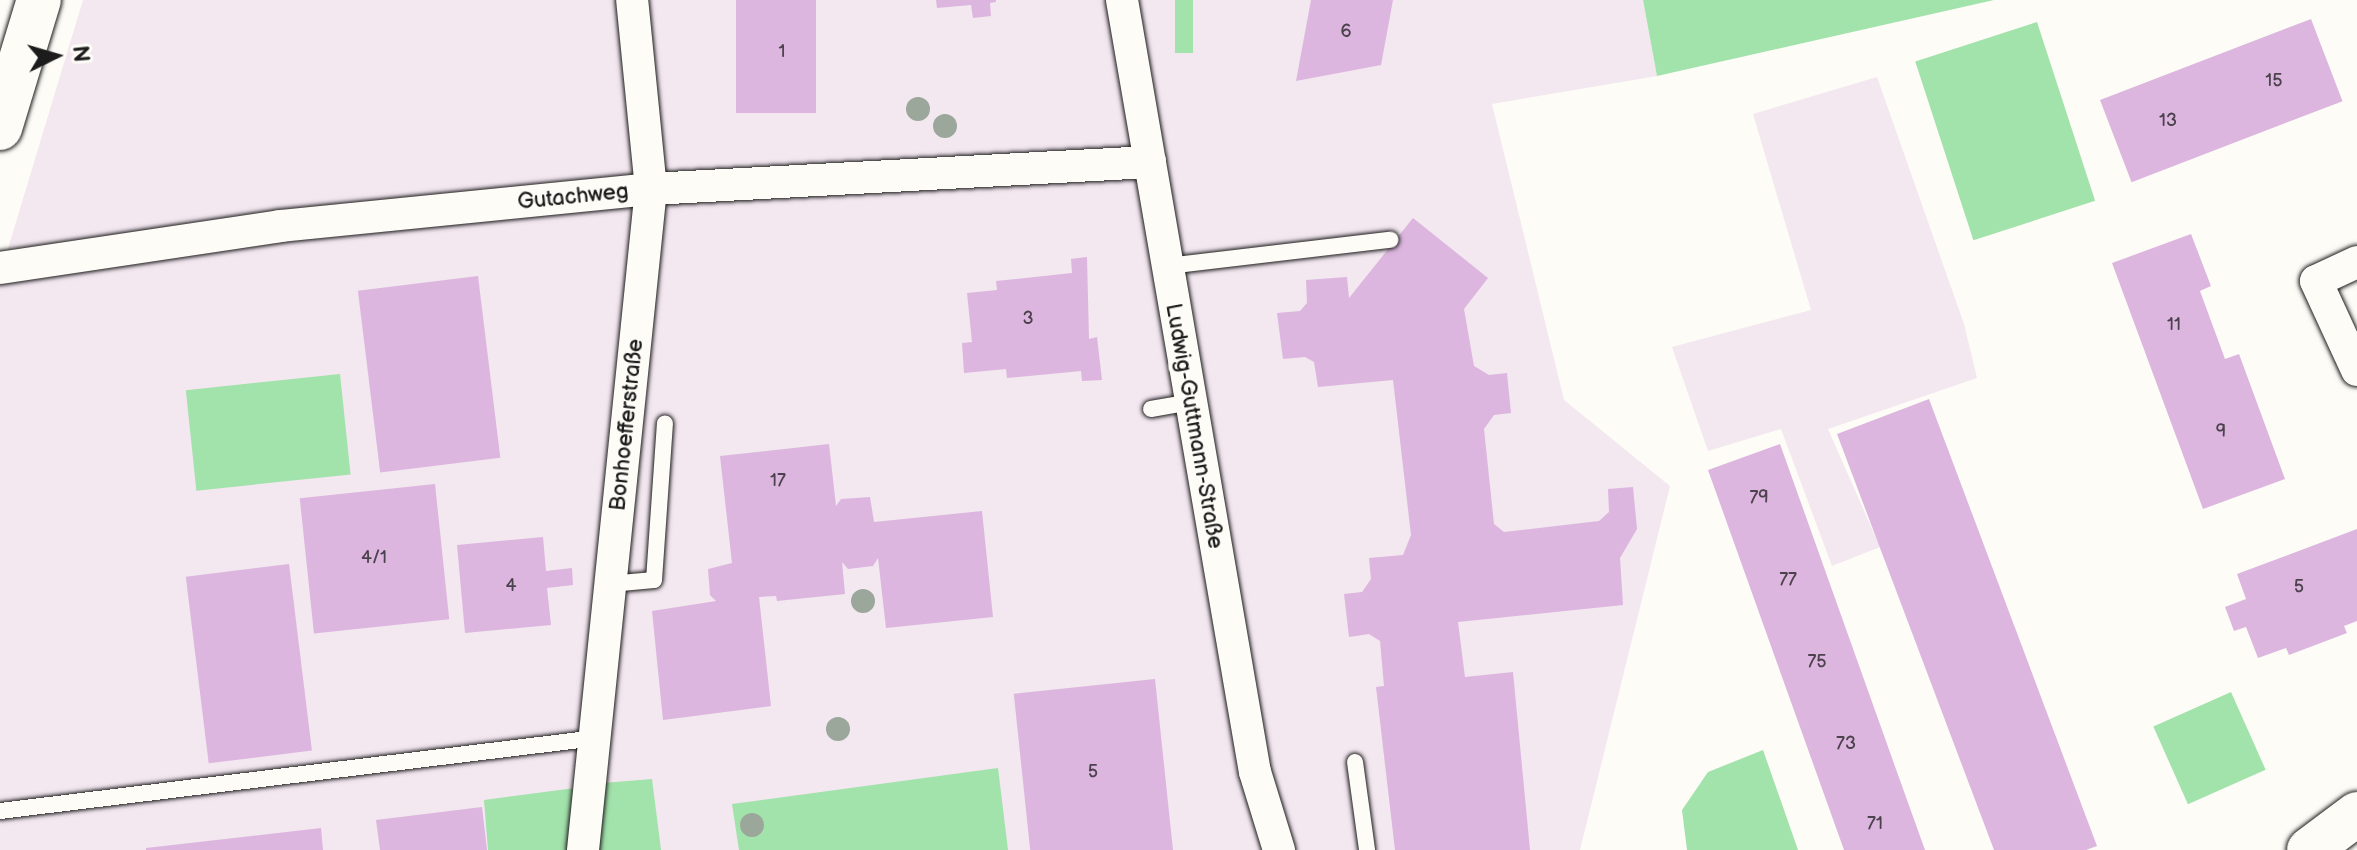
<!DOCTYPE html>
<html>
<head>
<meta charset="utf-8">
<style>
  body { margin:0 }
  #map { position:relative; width:2357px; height:850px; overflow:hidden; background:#fdfcf7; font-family:"Balsamiq Sans",sans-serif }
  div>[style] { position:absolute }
  .built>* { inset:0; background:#f3e7f0 }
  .green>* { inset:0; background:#a2e2ab; transform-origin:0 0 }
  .building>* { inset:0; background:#dcb6df; transform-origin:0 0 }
  .roads { filter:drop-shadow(0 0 2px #1c1c1c) drop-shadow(0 0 2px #1c1c1c) }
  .lane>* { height:16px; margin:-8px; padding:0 8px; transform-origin:8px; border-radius:8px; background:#fdfcf7 }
  .street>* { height:32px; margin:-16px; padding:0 16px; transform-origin:16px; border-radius:16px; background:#fdfcf7 }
  .secondary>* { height:44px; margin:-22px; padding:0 22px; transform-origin:22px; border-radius:22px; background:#fdfcf7 }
  .highway>* { height:44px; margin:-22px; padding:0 22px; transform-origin:22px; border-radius:22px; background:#fdfcf7 }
  .trees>* { width:24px; height:24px; margin:-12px; border-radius:50%; background:#9ba79a }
  span { translate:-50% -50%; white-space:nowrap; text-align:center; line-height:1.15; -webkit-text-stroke:8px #fdfcf7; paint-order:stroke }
  .number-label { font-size:18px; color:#4c424d }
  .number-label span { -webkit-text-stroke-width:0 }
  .street-label { font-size:22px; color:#1c1c1c }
  .north { position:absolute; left:16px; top:16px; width:80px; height:80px; -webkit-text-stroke:6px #fdfcf7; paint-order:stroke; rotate:85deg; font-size:22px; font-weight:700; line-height:32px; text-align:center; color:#1c1c1c }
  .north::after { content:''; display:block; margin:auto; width:28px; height:36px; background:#1c1c1c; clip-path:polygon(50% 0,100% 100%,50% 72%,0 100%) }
</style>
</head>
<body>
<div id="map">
  <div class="built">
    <div style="clip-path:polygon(83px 0,1643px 0,1657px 76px,1492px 104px,1564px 400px,1670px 486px,1580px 850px,0 850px,0 275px)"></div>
    <div style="clip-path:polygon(1877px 77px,1964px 324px,1977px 378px,1828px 429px,1880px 547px,1832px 566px,1781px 429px,1708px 451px,1672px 347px,1811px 310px,1753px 114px)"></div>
  </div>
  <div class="green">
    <div style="left:1175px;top:0;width:18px;height:53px"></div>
    <div style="clip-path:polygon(1643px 0,1994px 0,1657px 76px)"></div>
    <div style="left:2037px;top:22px;width:188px;height:128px;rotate:72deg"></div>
    <div style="left:340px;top:374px;width:101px;height:155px;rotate:84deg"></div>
    <div style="left:2231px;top:692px;width:85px;height:85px;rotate:66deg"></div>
    <div style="clip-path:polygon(1763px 750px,1798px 850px,1687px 850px,1682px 810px,1708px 772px)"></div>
    <div style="clip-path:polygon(998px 768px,1008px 850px,739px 850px,732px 804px)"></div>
    <div style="clip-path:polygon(652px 779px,661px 850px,596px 850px,603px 783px)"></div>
    <div style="clip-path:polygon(575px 788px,569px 850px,488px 850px,484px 800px)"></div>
  </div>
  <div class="building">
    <div style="left:736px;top:0;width:80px;height:113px"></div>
    <div style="clip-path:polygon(936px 0,996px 0,996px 2px,990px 3px,991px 16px,973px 18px,971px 5px,937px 8px)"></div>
    <div style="clip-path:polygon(1311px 0,1393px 0,1381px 65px,1296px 81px)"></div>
    <div style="left:2311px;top:19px;width:88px;height:226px;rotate:69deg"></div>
    <div style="clip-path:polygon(1413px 218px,1488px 278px,1464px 309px,1474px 366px,1489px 375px,1507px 373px,1511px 413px,1494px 415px,1484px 429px,1494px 524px,1504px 532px,1599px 521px,1609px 512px,1608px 489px,1633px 487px,1637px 529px,1620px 558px,1623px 605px,1458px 622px,1465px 677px,1513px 672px,1530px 850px,1395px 850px,1376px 687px,1384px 686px,1380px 641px,1369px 634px,1349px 637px,1344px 594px,1362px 592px,1371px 579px,1369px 558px,1403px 555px,1411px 535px,1393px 380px,1318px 387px,1314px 362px,1305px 357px,1283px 359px,1277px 313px,1300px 311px,1307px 303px,1306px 280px,1347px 277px,1349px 298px)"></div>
    <div style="clip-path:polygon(2191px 234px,2211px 286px,2200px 291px,2225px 359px,2239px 354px,2285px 479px,2203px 509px,2112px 263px)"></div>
    <div style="clip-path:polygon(1087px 257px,1089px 339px,1097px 337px,1102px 380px,1082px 381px,1081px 371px,1007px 378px,1006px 369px,964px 373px,962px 343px,972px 342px,967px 293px,997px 290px,996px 281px,1072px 273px,1071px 259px)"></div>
    <div style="left:478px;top:276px;width:183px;height:121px;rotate:83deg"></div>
    <div style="clip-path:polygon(1929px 399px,2097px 846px,2086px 850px,1994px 850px,1837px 434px)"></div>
    <div style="clip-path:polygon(829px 444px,836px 506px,841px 499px,870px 497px,874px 522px,982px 511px,993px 617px,886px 628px,878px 558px,873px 566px,848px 569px,842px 562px,845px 594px,777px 601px,776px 596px,759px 597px,771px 706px,663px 720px,652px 611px,716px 601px,710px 595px,708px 569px,732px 563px,720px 456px)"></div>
    <div style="clip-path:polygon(1780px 444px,1897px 772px,1925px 850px,1844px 850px,1796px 716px,1708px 470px)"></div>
    <div style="left:435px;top:484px;width:136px;height:136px;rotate:84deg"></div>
    <div style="clip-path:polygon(2357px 529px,2357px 621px,2344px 626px,2347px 633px,2289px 655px,2286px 648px,2258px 658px,2246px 627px,2234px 631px,2225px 607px,2246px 599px,2237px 574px)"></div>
    <div style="clip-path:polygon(543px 537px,546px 571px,572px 568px,573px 585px,547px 588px,551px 625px,465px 633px,457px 545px)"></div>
    <div style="left:289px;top:564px;width:188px;height:104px;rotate:83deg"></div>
    <div style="left:1155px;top:679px;width:172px;height:142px;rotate:84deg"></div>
    <div style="clip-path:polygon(482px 807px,487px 850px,380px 850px,376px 820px)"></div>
    <div style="clip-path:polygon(321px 828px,323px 850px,146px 850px,146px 848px)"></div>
  </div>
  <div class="roads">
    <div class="lane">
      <div style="left:1167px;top:266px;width:225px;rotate:-6.7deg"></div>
      <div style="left:1151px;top:409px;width:40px;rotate:-10deg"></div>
      <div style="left:610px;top:584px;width:44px;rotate:-5.2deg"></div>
      <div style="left:654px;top:580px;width:157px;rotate:-86deg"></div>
      <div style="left:1355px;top:762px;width:89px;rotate:82.2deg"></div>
      <div style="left:0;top:811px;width:600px;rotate:-6.98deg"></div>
    </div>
    <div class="street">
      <div style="left:1122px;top:0;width:783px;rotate:80.23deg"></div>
      <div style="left:1255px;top:772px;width:82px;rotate:72.9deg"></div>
      <div style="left:2357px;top:262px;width:45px;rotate:155.1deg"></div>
      <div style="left:2316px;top:281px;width:98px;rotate:65.3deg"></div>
      <div style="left:0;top:268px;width:283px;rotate:-8.5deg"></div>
      <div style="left:280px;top:226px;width:373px;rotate:-5.7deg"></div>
      <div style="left:651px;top:189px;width:500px;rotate:-3.1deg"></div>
      <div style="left:583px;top:850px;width:664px;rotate:-84.13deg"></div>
      <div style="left:651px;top:189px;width:190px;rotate:-95.7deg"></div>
    </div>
    <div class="secondary">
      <div style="left:2309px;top:850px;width:60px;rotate:-36.9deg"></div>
    </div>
    <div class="highway">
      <div style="left:0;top:128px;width:134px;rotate:-73.1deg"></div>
    </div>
  </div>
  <div class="trees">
    <div style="left:918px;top:109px"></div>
    <div style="left:945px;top:126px"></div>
    <div style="left:863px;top:601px"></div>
    <div style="left:838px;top:729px"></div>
    <div style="left:752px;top:825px"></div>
  </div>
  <div class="number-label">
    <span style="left:1346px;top:32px">6</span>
    <span style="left:782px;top:52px">1</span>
    <span style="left:2274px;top:81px">15</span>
    <span style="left:2168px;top:121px">13</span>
    <span style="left:1028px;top:319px">3</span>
    <span style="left:2174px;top:325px">11</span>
    <span style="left:2221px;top:432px">9</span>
    <span style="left:778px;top:481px">17</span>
    <span style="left:1759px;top:498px">79</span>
    <span style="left:374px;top:558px">4/1</span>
    <span style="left:1788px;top:580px">77</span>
    <span style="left:511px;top:586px">4</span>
    <span style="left:2299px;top:587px">5</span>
    <span style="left:1817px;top:662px">75</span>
    <span style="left:1846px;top:744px">73</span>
    <span style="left:1093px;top:772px">5</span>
    <span style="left:1875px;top:824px">71</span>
  </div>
  <div class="street-label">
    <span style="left:573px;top:197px;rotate:-6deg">Gutachweg</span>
    <span style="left:627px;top:425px;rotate:-84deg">Bonhoefferstraße</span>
    <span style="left:1194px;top:426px;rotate:80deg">Ludwig-Guttmann-Straße</span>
  </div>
  <div class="north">N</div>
</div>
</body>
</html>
